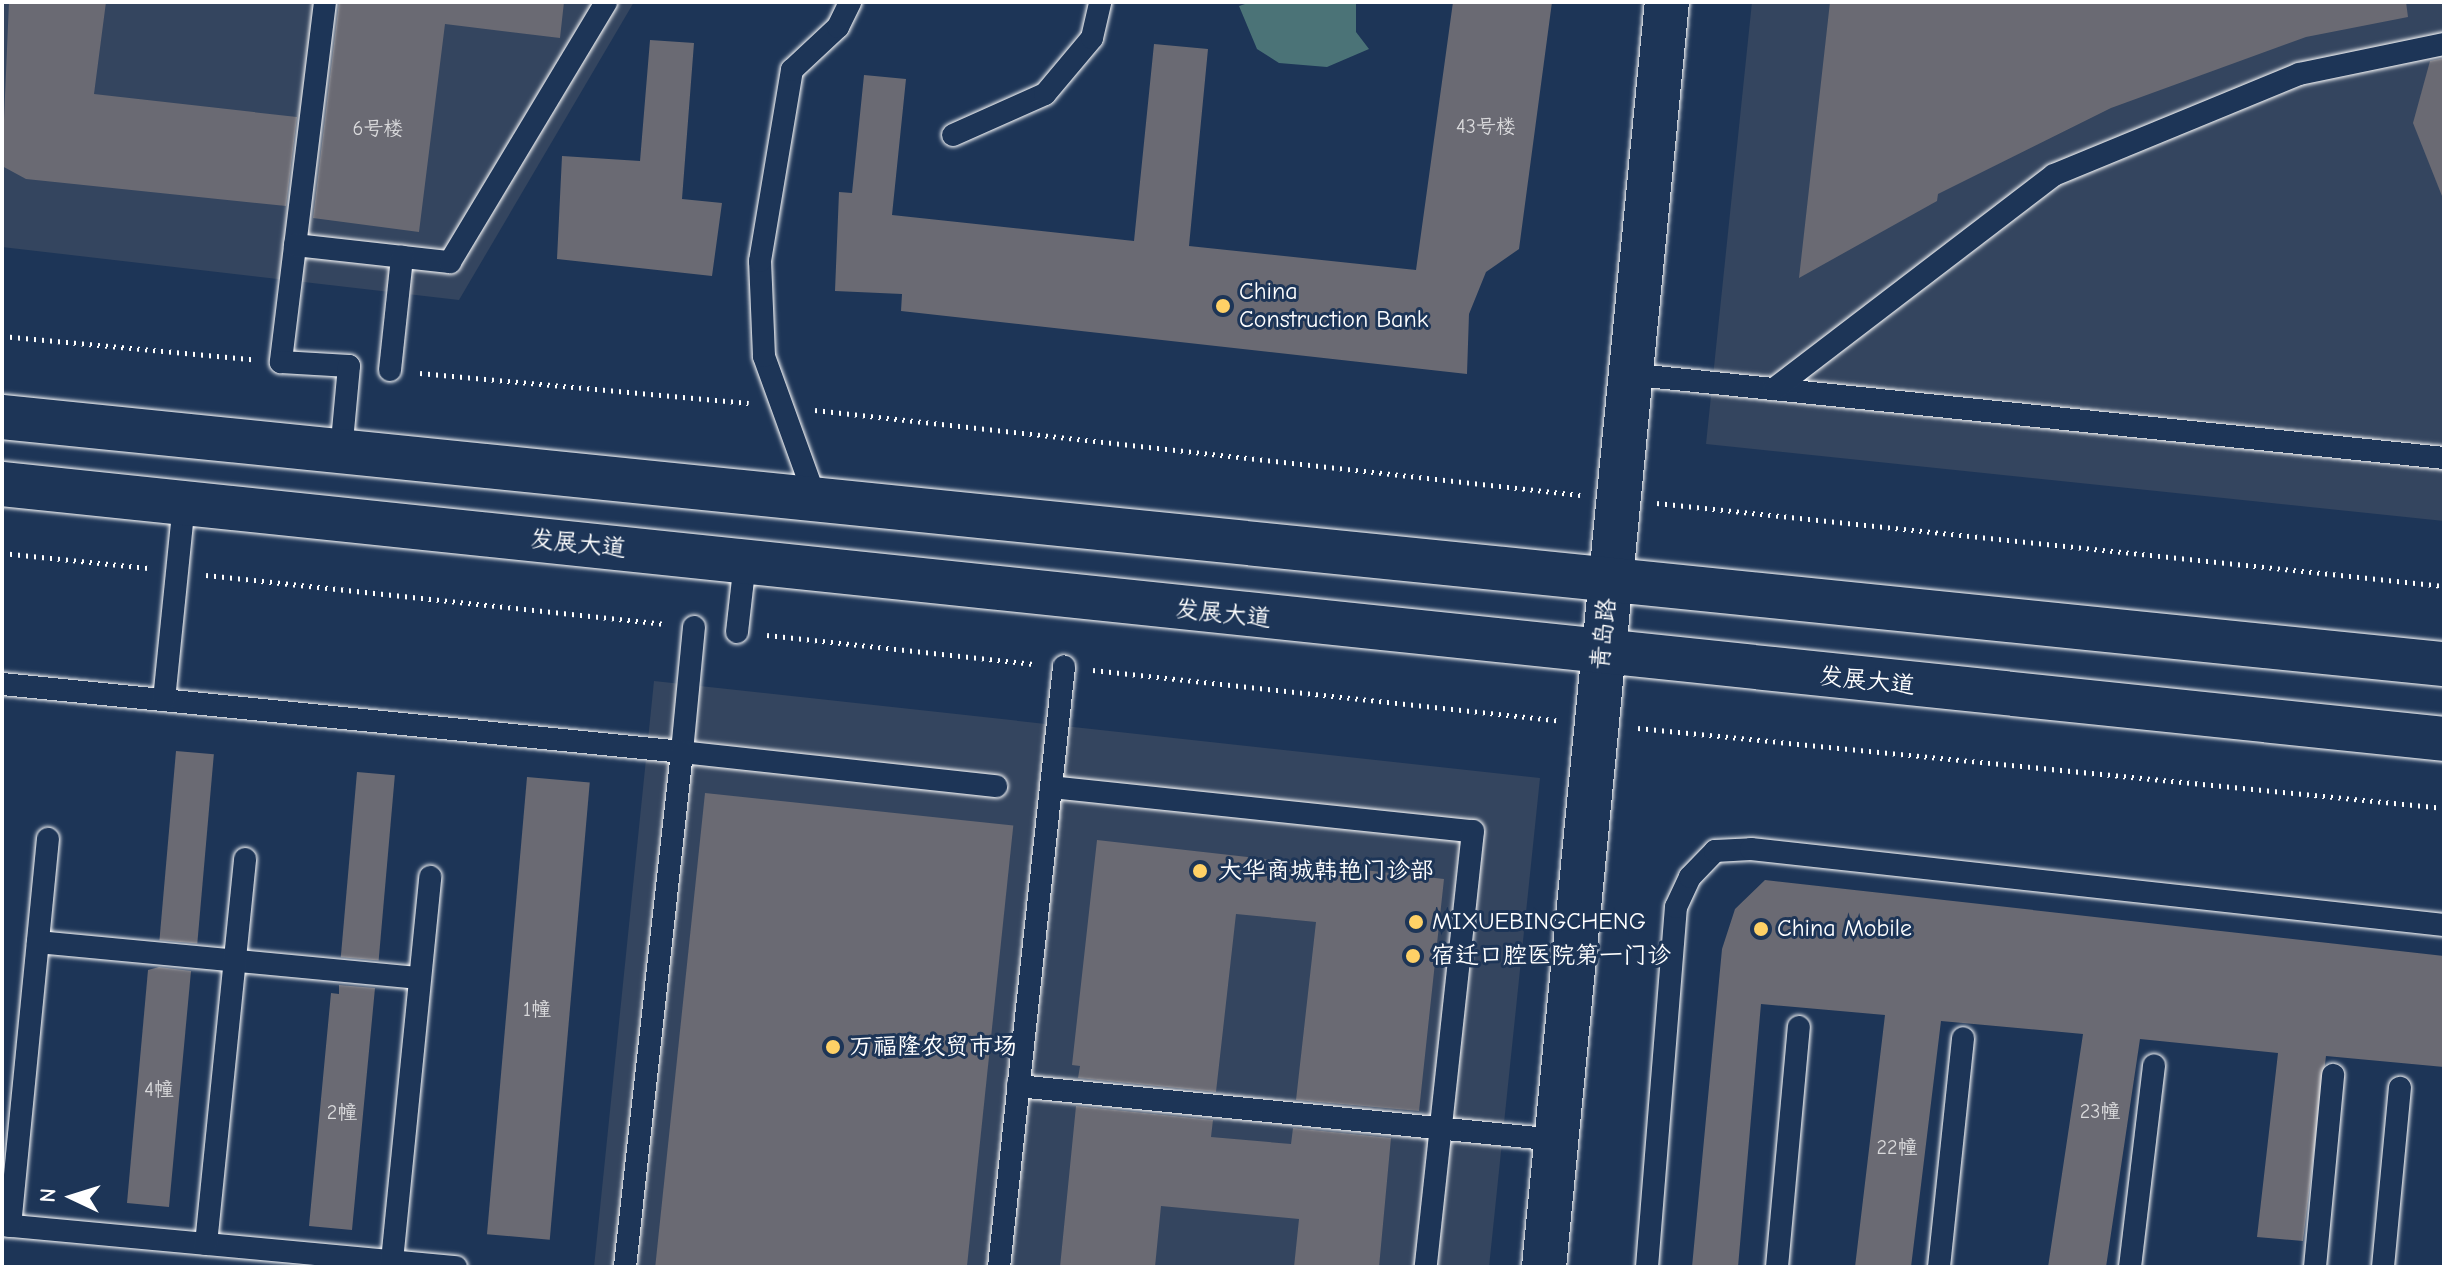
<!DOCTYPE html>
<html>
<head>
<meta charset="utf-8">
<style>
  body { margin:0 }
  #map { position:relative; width:2446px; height:1269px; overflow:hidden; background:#1d3557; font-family:"Comic Neue","LXGW WenKai TC",sans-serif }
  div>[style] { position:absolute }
  .built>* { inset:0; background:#34455f }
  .green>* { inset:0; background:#4b7377 }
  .building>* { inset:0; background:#6a6a73; transform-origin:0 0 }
  .path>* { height:5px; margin-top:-2.5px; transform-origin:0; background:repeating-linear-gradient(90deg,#fff 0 2px,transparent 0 8px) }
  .roads { filter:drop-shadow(0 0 2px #fff) drop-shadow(0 0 2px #fff) }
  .service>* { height:22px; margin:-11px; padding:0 11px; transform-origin:11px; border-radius:11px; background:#1d3557 }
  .tertiary>* { height:44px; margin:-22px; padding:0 22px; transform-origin:22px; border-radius:22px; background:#1d3557 }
  .primary>* { height:44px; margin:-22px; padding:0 22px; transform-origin:22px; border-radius:22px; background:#1d3557 }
  .dots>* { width:22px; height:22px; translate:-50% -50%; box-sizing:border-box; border:4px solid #1d3557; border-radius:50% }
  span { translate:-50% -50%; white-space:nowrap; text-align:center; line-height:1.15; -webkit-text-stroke:6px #1d3557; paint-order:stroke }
  .number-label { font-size:20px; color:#dadadc }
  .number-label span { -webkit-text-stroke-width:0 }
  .poi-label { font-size:24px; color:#fff }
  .left { translate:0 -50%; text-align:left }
  .street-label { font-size:24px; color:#fff }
  .frame { position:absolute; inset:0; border:4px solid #fff; pointer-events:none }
  .north { position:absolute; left:32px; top:1157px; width:80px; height:80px; -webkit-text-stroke:6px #1d3557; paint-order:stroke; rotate:274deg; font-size:22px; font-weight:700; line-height:32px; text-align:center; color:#fff }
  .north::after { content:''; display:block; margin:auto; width:28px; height:36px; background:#fff; clip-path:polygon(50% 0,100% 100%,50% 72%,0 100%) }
</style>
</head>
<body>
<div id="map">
  <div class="built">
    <div style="clip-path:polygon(2px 2px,634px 2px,459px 300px,2px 247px)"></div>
    <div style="clip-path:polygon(1752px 2px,2444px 2px,2444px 521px,1706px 444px)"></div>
    <div style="clip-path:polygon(654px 681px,1540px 778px,1489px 1267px,594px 1267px)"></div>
  </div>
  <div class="green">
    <div style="clip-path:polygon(1251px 2px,1356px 2px,1356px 32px,1369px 49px,1327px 67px,1279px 63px,1257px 49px,1239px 6px)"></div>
  </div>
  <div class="building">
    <div style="clip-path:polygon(9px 2px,106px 2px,94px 94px,297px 117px,286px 206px,26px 179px,2px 166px)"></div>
    <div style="clip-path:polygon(339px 2px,564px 2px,560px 38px,445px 24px,419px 232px,313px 218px)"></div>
    <div style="clip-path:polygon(1453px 2px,1552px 2px,1519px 249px,1486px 272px,1469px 314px,1467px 374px,901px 311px,902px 294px,835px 291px,839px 192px,852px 193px,864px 75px,906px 79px,892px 215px,1134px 241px,1154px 44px,1208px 49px,1189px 246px,1416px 270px)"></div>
    <div style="clip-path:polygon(1830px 2px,2406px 2px,2408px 17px,2306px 37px,2111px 108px,1938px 194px,1937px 201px,1799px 278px)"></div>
    <div style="clip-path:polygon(650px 40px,694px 43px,682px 199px,722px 203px,712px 276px,557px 259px,562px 156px,640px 161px)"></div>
    <div style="clip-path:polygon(2444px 58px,2444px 195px,2442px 196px,2413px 123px,2430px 61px)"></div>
    <div style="left:176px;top:751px;width:38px;height:190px;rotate:5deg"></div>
    <div style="left:357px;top:772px;width:38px;height:186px;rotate:5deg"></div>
    <div style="left:527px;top:777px;width:63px;height:459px;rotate:5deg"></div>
    <div style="left:705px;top:793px;width:310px;height:477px;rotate:6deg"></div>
    <div style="clip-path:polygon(1097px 840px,1444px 879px,1419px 1111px,1296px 1100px,1316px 922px,1236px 914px,1216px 1092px,1078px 1078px,1080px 1066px,1072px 1065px)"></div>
    <div style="clip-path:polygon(1765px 880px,2444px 956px,2444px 1067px,2326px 1056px,2303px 1241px,2257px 1237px,2278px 1053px,2140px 1039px,2106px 1267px,2048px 1267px,2083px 1034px,1941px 1021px,1911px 1267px,1855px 1267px,1885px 1015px,1761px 1004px,1738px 1267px,1692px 1267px,1722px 949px,1735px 909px)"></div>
    <div style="clip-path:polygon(159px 967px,191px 971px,169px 1207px,127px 1203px,148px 970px)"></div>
    <div style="clip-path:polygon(339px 985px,375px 988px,352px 1230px,309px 1226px,331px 993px,339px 994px)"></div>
    <div style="clip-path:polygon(1076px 1106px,1213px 1120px,1211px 1137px,1291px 1144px,1293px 1128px,1391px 1138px,1379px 1267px,1294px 1267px,1299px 1219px,1161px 1206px,1155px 1267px,1060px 1267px)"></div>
  </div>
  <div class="path">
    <div style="left:2px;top:336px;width:251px;rotate:5.3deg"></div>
    <div style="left:420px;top:373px;width:330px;rotate:5.2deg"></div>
    <div style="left:815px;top:410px;width:770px;rotate:6.34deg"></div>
    <div style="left:1657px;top:503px;width:791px;rotate:6.02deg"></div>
    <div style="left:2px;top:553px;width:147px;rotate:5.9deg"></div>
    <div style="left:206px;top:575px;width:462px;rotate:6.1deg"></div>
    <div style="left:767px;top:635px;width:270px;rotate:6.2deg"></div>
    <div style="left:1093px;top:670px;width:466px;rotate:6.2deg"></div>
    <div style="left:1638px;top:728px;width:810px;rotate:5.67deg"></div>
  </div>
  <div class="roads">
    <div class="service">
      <div style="left:325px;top:2px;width:363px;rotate:97deg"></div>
      <div style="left:281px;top:362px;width:68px;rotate:3.4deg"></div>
      <div style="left:349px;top:366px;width:87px;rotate:95.3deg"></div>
      <div style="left:953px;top:135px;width:101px;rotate:-24deg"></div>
      <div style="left:1045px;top:94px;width:73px;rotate:-50deg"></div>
      <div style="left:1092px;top:38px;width:37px;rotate:-77deg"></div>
      <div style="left:295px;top:245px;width:156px;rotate:6.3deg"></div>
      <div style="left:450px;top:262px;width:303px;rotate:-59deg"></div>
      <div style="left:390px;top:370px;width:114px;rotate:-83.9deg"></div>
      <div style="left:1627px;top:374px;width:821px;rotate:5.87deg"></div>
      <div style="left:1774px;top:389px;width:352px;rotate:-37.4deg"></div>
      <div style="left:2054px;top:175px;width:265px;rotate:-22.4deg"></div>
      <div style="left:2299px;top:74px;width:148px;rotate:-11.7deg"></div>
      <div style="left:816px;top:500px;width:153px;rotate:-109.9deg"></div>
      <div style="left:764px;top:356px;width:95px;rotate:-92.4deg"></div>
      <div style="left:760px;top:261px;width:194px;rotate:-80.5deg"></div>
      <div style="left:792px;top:70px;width:63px;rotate:-43.1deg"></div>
      <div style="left:838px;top:27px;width:28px;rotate:-64deg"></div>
      <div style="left:694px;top:627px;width:126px;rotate:95.5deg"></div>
      <div style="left:682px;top:752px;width:316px;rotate:6.2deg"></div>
      <div style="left:737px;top:632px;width:70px;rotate:-83.5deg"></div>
      <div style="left:2px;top:684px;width:683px;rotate:5.71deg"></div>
      <div style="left:682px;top:752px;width:518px;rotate:96.32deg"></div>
      <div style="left:164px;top:700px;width:198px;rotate:-84.2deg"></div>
      <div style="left:1051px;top:787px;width:424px;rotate:6deg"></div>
      <div style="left:1473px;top:831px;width:439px;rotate:96.2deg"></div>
      <div style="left:38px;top:942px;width:383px;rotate:5.4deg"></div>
      <div style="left:1018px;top:1086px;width:541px;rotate:5.73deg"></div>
      <div style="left:2px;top:1225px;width:456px;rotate:5.3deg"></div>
      <div style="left:10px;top:1226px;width:389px;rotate:-84.4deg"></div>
      <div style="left:206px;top:1244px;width:387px;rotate:-84.2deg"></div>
      <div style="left:392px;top:1261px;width:386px;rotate:-84.3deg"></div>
      <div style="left:999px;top:1267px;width:604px;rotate:-83.82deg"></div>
      <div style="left:1647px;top:1267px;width:361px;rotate:-85.4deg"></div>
      <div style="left:1676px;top:907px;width:33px;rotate:-65deg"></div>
      <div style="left:1690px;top:877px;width:36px;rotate:-46deg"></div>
      <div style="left:1715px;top:851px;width:36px;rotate:-3deg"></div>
      <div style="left:1751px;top:849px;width:697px;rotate:6.26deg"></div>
      <div style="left:1777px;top:1267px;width:241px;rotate:-84.8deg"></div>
      <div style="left:1939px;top:1267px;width:230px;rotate:-84deg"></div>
      <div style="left:2130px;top:1267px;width:203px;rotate:-83.2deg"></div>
      <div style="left:2315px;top:1267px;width:193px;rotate:-84.6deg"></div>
      <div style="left:2383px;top:1267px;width:180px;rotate:-84.6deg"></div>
    </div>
    <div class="tertiary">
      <div style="left:1544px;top:1267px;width:1271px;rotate:-84.45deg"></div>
    </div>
    <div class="primary">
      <div style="left:2px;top:417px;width:2454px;rotate:5.78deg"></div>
      <div style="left:2px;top:484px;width:2455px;rotate:5.96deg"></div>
    </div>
  </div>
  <div class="dots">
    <div style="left:1223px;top:306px;background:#ffd166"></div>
    <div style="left:1200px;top:871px;background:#ffd166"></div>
    <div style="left:1416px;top:922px;background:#ffd166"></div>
    <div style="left:1761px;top:929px;background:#ffd166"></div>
    <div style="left:1413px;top:956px;background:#ffd166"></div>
    <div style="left:833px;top:1047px;background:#ffd166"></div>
  </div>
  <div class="number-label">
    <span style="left:1486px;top:126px">43号楼</span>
    <span style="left:378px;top:128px">6号楼</span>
    <span style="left:537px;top:1009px">1幢</span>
    <span style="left:159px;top:1089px">4幢</span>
    <span style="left:2100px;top:1111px">23幢</span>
    <span style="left:342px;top:1112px">2幢</span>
    <span style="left:1897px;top:1147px">22幢</span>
  </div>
  <div class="poi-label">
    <span class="left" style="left:1239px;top:306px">China<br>Construction Bank</span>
    <span class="left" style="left:1218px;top:871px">大华商城韩艳门诊部</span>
    <span class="left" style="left:1432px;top:922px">MIXUEBINGCHENG</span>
    <span class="left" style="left:1777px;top:929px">China Mobile</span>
    <span class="left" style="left:1431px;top:956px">宿迁口腔医院第一门诊</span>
    <span class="left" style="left:849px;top:1047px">万福隆农贸市场</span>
  </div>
  <div class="street-label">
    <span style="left:578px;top:544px;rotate:6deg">发展大道</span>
    <span style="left:1223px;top:614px;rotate:6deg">发展大道</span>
    <span style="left:1604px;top:634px;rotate:-84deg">青岛路</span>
    <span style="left:1867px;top:681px;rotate:6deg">发展大道</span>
  </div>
  <div class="frame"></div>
  <div class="north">N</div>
</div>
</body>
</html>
